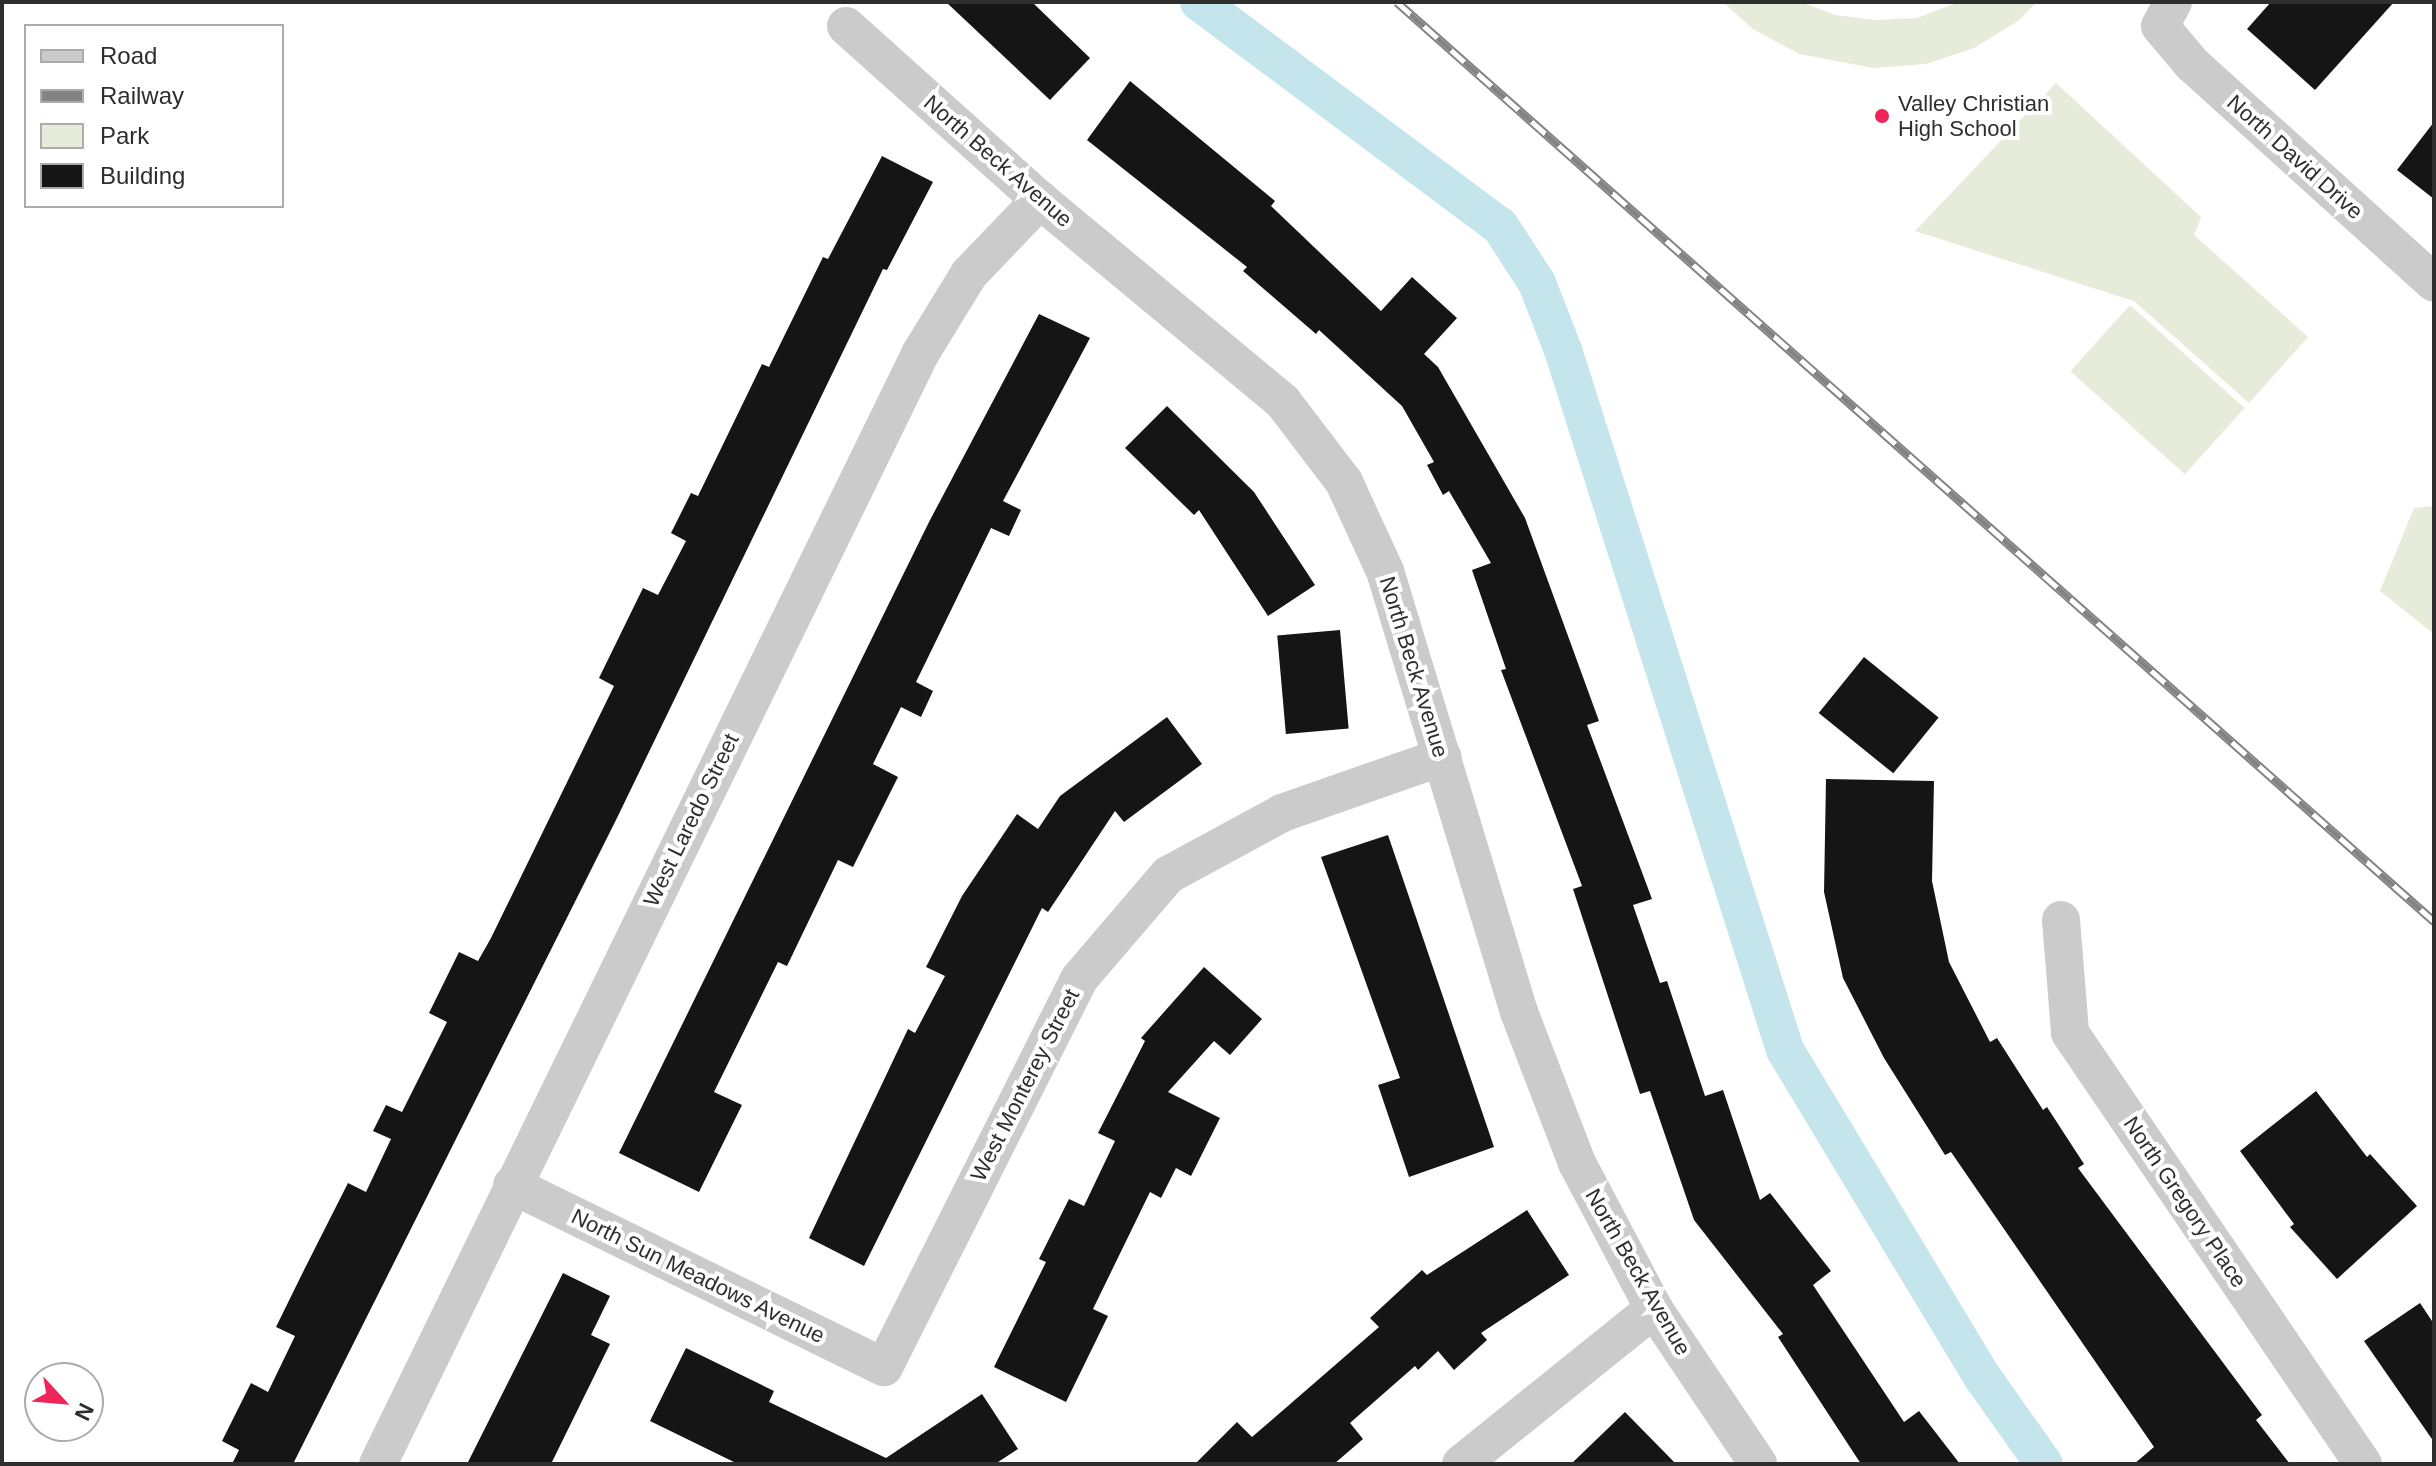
<!DOCTYPE html>
<html>
<head>
<meta charset="utf-8">
<style>
  body { margin:0 }
  #map { position:relative; width:2436px; height:1466px; overflow:hidden; background:#fff; font-family:Arial,sans-serif }
  div>[style] { position:absolute }
  .green>* { inset:0; background:#e7ecda; transform-origin:0 0 }
  .canal>* { height:38px; margin:-19px; padding:0 19px; transform-origin:19px; border-radius:19px; background:#c5e5ed }
  .building>* { inset:0; background:#151515; transform-origin:0 0 }
  .minor>* { height:38px; margin:-19px; padding:0 19px; transform-origin:19px; border-radius:19px; background:#cbcbcb }
  .rail>* { height:9px; margin-top:-4.5px; transform-origin:0; background:repeating-linear-gradient(90deg,#fff 0 18px,#838383 0 36px); box-sizing:border-box; border-block:2px solid #838383 }
  .dots>* { width:22px; height:22px; translate:-50% -50%; box-sizing:border-box; border:4px solid #fff; border-radius:50% }
  span { translate:-50% -50%; white-space:nowrap; text-align:center; line-height:1.15; -webkit-text-stroke:8px #fff; paint-order:stroke }
  .poi-label { font-size:22px; color:#2e2e2e }
  .left { translate:0 -50%; text-align:left }
  .street-label { font-size:22px; color:#2e2e2e }
  .frame { position:absolute; inset:0; border:4px solid #2e2e2e; pointer-events:none }
  .legend { position:absolute; left:24px; top:24px; width:260px; height:184px; box-sizing:border-box; background:#fff; border:2px solid #ababab; margin:0; padding:10px 14px; list-style:none; font-size:24px; color:#2e2e2e }
  .legend li { display:flex; align-items:center; gap:16px; height:40px }
  .legend b { width:40px; border:2px solid #ababab }
  .north { position:absolute; left:24px; top:1362px; width:80px; height:80px; box-sizing:border-box; background:#fff; border:2px solid #ababab; border-radius:50%; rotate:116deg; font-size:22px; font-weight:700; line-height:32px; text-align:center; color:#2e2e2e }
  .north::after { content:''; display:block; margin:auto; width:28px; height:36px; background:#ee2659; clip-path:polygon(50% 0,100% 100%,50% 72%,0 100%) }
</style>
</head>
<body>
<div id="map">
  <div class="green">
    <div style="clip-path:polygon(1723px 2px,1801px 2px,1835px 15px,1875px 20px,1917px 18px,1959px 2px,2037px 2px,2018px 21px,1974px 48px,1926px 64px,1873px 68px,1799px 54px,1753px 29px)"></div>
    <div style="clip-path:polygon(2056px 83px,2201px 217px,2194px 235px,2308px 337px,2249px 403px,2134px 301px,1915px 231px)"></div>
    <div style="left:2130px;top:305px;width:154px;height:89px;rotate:42deg"></div>
    <div style="clip-path:polygon(2434px 506px,2434px 634px,2380px 591px,2414px 508px)"></div>
  </div>
  <div class="canal">
    <div style="left:1199px;top:2px;width:375px;rotate:36.7deg"></div>
    <div style="left:1500px;top:226px;width:68px;rotate:57deg"></div>
    <div style="left:1537px;top:283px;width:72px;rotate:68.8deg"></div>
    <div style="left:1563px;top:350px;width:734px;rotate:72.4deg"></div>
    <div style="left:1785px;top:1050px;width:383px;rotate:58.9deg"></div>
    <div style="left:1983px;top:1378px;width:105px;rotate:54.7deg"></div>
  </div>
  <div class="building">
    <div style="clip-path:polygon(946px 2px,1032px 2px,1090px 58px,1050px 100px)"></div>
    <div style="clip-path:polygon(2271px 2px,2394px 2px,2315px 90px,2247px 29px)"></div>
    <div style="clip-path:polygon(1130px 81px,1275px 201px,1271px 206px,1381px 311px,1412px 277px,1457px 318px,1424px 354px,1438px 367px,1525px 518px,1599px 721px,1587px 725px,1652px 899px,1633px 905px,1660px 983px,1667px 981px,1705px 1096px,1723px 1090px,1760px 1200px,1770px 1193px,1831px 1271px,1813px 1285px,1904px 1422px,1919px 1411px,1960px 1464px,1861px 1464px,1778px 1337px,1783px 1334px,1694px 1220px,1650px 1091px,1640px 1094px,1573px 889px,1582px 886px,1501px 670px,1506px 669px,1472px 570px,1491px 563px,1449px 491px,1443px 495px,1427px 465px,1434px 462px,1402px 406px,1319px 330px,1316px 334px,1243px 271px,1247px 267px,1087px 140px)"></div>
    <div style="clip-path:polygon(2434px 122px,2434px 199px,2397px 170px)"></div>
    <div style="clip-path:polygon(882px 156px,933px 182px,887px 270px,883px 269px,616px 820px,293px 1464px,232px 1464px,239px 1450px,222px 1441px,251px 1383px,268px 1392px,295px 1336px,276px 1327px,305px 1268px,348px 1183px,366px 1192px,391px 1139px,373px 1131px,386px 1105px,402px 1112px,447px 1022px,429px 1013px,459px 952px,478px 961px,491px 938px,614px 686px,599px 678px,643px 588px,658px 595px,686px 541px,671px 533px,691px 493px,698px 496px,762px 364px,769px 367px,823px 257px,828px 259px)"></div>
    <div style="clip-path:polygon(1039px 314px,1090px 338px,1003px 501px,1021px 510px,1009px 536px,991px 528px,916px 682px,933px 691px,921px 717px,901px 707px,873px 764px,898px 777px,853px 867px,838px 860px,787px 966px,778px 962px,714px 1092px,742px 1105px,699px 1192px,619px 1153px,929px 522px)"></div>
    <div style="clip-path:polygon(1167px 406px,1254px 492px,1315px 585px,1268px 616px,1199px 510px,1194px 515px,1125px 448px)"></div>
    <div style="left:1340px;top:630px;width:99px;height:63px;rotate:85deg"></div>
    <div style="left:1864px;top:657px;width:96px;height:72px;rotate:39deg"></div>
    <div style="clip-path:polygon(1167px 717px,1202px 764px,1124px 822px,1115px 811px,1048px 912px,1042px 908px,864px 1266px,809px 1238px,908px 1029px,915px 1033px,945px 976px,926px 967px,962px 896px,1017px 814px,1038px 829px,1060px 796px)"></div>
    <div style="clip-path:polygon(1826px 779px,1934px 781px,1932px 881px,1949px 962px,1990px 1042px,1997px 1038px,2043px 1110px,2047px 1107px,2084px 1164px,2078px 1168px,2262px 1415px,2256px 1420px,2290px 1464px,2134px 1464px,2154px 1447px,1951px 1152px,1945px 1155px,1884px 1058px,1843px 978px,1824px 892px)"></div>
    <div style="clip-path:polygon(1388px 835px,1494px 1147px,1409px 1177px,1378px 1085px,1400px 1078px,1321px 857px)"></div>
    <div style="clip-path:polygon(1204px 967px,1262px 1019px,1230px 1055px,1214px 1041px,1168px 1092px,1220px 1118px,1191px 1176px,1176px 1168px,1161px 1198px,1150px 1192px,1093px 1309px,1108px 1316px,1066px 1402px,994px 1367px,1046px 1262px,1039px 1259px,1069px 1199px,1084px 1206px,1115px 1141px,1098px 1133px,1145px 1041px,1141px 1038px)"></div>
    <div style="clip-path:polygon(2316px 1091px,2367px 1157px,2370px 1154px,2417px 1206px,2337px 1279px,2290px 1227px,2294px 1224px,2240px 1151px)"></div>
    <div style="clip-path:polygon(1527px 1210px,1569px 1275px,1481px 1333px,1487px 1340px,1454px 1370px,1438px 1351px,1418px 1370px,1415px 1366px,1350px 1423px,1363px 1439px,1334px 1464px,1195px 1464px,1237px 1422px,1252px 1437px,1379px 1327px,1370px 1318px,1422px 1270px,1427px 1275px)"></div>
    <div style="clip-path:polygon(563px 1273px,610px 1296px,591px 1335px,610px 1344px,551px 1464px,467px 1464px)"></div>
    <div style="clip-path:polygon(2420px 1303px,2434px 1324px,2434px 1442px,2364px 1341px)"></div>
    <div style="clip-path:polygon(686px 1348px,774px 1391px,769px 1402px,886px 1458px,982px 1394px,1018px 1449px,995px 1464px,738px 1464px,650px 1421px)"></div>
    <div style="clip-path:polygon(1625px 1412px,1676px 1464px,1571px 1464px)"></div>
  </div>
  <div class="minor">
    <div style="left:2173px;top:2px;width:27px;rotate:118deg"></div>
    <div style="left:2160px;top:26px;width:50px;rotate:49.9deg"></div>
    <div style="left:2192px;top:64px;width:326px;rotate:42.1deg"></div>
    <div style="left:846px;top:26px;width:261px;rotate:41.9deg"></div>
    <div style="left:1040px;top:200px;width:316px;rotate:39.7deg"></div>
    <div style="left:1283px;top:402px;width:101px;rotate:52.7deg"></div>
    <div style="left:1344px;top:482px;width:98px;rotate:65.3deg"></div>
    <div style="left:1385px;top:571px;width:461px;rotate:73.1deg"></div>
    <div style="left:1519px;top:1012px;width:162px;rotate:69deg"></div>
    <div style="left:1577px;top:1163px;width:165px;rotate:62.2deg"></div>
    <div style="left:1654px;top:1309px;width:187px;rotate:56.1deg"></div>
    <div style="left:2061px;top:920px;width:113px;rotate:85.4deg"></div>
    <div style="left:2070px;top:1033px;width:521px;rotate:55.79deg"></div>
    <div style="left:512px;top:1185px;width:414px;rotate:26.1deg"></div>
    <div style="left:884px;top:1367px;width:434px;rotate:-63.3deg"></div>
    <div style="left:1079px;top:979px;width:137px;rotate:-49.4deg"></div>
    <div style="left:1168px;top:875px;width:130px;rotate:-28.5deg"></div>
    <div style="left:1282px;top:813px;width:170px;rotate:-19.3deg"></div>
    <div style="left:378px;top:1464px;width:1235px;rotate:-63.97deg"></div>
    <div style="left:920px;top:354px;width:94px;rotate:-58.5deg"></div>
    <div style="left:969px;top:274px;width:103px;rotate:-46.2deg"></div>
    <div style="left:1461px;top:1464px;width:248px;rotate:-38.8deg"></div>
  </div>
  <div class="rail">
    <div style="left:1397px;top:2px;width:1386px;rotate:41.55deg"></div>
  </div>
  <div class="dots">
    <div style="left:1882px;top:116px;background:#ee2659"></div>
  </div>
  <div class="poi-label">
    <span class="left" style="left:1898px;top:116px">Valley Christian<br>High School</span>
  </div>
  <div class="street-label">
    <span style="left:2295px;top:157px;rotate:42deg">North David Drive</span>
    <span style="left:998px;top:161px;rotate:41deg">North Beck Avenue</span>
    <span style="left:1414px;top:667px;rotate:73deg">North Beck Avenue</span>
    <span style="left:691px;top:820px;rotate:-64deg">West Laredo Street</span>
    <span style="left:1025px;top:1085px;rotate:-63deg">West Monterey Street</span>
    <span style="left:2185px;top:1202px;rotate:56deg">North Gregory Place</span>
    <span style="left:1638px;top:1272px;rotate:60deg">North Beck Avenue</span>
    <span style="left:698px;top:1276px;rotate:26deg">North Sun Meadows Avenue</span>
  </div>
  <div class="frame"></div>
  <ul class="legend">
  <li><b style="height:10px;background:#cbcbcb"></b>Road</li>
  <li><b style="height:10px;background:#838383"></b>Railway</li>
  <li><b style="height:22px;background:#e7ecda"></b>Park</li>
  <li><b style="height:22px;background:#151515"></b>Building</li>
  </ul>
  <div class="north">N</div>
</div>
</body>
</html>
